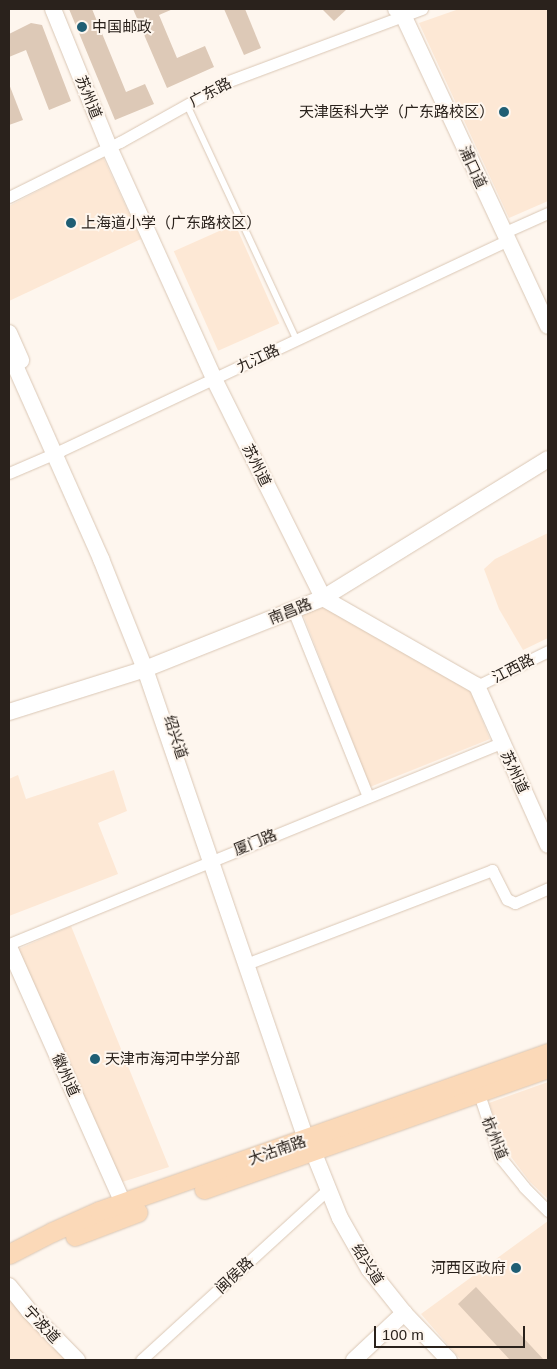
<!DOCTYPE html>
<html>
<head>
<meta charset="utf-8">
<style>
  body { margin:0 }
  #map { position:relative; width:557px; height:1369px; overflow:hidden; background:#fef6ee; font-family:Helvetica,"Noto Sans SC",sans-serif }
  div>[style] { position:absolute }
  .built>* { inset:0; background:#fde8d5; transform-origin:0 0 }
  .building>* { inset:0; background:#ddc9b7 }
  .roads { filter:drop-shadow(0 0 1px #dac7b5) drop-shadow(0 0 1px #dac7b5) }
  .lane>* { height:5.5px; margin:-2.75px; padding:0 2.75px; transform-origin:2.75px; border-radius:2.75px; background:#fff }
  .street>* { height:11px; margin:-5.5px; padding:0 5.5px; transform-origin:5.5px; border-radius:5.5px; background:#fff }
  .secondary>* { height:16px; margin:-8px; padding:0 8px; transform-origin:8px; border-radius:8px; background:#fff }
  .primary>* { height:19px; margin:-9.5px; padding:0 9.5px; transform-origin:9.5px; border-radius:9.5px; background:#fbd9b8 }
  .dots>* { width:14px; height:14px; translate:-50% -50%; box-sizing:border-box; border:2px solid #fef6ee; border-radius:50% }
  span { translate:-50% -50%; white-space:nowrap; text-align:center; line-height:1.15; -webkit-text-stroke:4px #fef6ee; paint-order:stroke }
  .poi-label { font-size:15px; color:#2a221c }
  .left { translate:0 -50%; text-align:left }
  .right { translate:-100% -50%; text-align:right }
  .street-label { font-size:15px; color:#2a221c }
  .frame { position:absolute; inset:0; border:10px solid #2a221c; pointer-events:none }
  .scale { position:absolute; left:374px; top:1326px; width:151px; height:22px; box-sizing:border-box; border:2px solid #2a221c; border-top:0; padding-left:6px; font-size:15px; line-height:18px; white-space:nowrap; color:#2a221c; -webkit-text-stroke:4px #fef6ee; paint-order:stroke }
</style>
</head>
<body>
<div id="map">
  <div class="built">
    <div style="clip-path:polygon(459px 9px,548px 9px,548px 201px,509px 218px,419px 23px)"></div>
    <div style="clip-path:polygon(103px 157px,141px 239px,9px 301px,9px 206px)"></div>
    <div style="left:235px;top:224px;width:109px;height:67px;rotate:66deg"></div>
    <div style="clip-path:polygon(548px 533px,548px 638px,523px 650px,499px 609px,484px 569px,495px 559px)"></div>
    <div style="clip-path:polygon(322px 603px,470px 690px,490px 739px,370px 787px,302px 612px)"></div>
    <div style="clip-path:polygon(114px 770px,127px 811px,98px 823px,118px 874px,9px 916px,9px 779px,18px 775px,26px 799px)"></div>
    <div style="clip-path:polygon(71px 926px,169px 1167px,119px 1183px,16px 950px)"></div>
    <div style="clip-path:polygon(548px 1082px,548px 1199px,530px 1182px,503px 1146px,489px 1103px)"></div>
    <div style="clip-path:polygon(548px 1221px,548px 1360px,461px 1360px,421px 1314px)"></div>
    <div style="clip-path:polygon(9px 1296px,67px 1360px,9px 1360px)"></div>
  </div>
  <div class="building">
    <div style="clip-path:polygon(69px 9px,92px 9px,126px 92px,145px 84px,154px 104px,115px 120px)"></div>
    <div style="clip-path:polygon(133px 9px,173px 9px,159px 15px,177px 58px,205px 46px,214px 67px,167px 88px)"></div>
    <div style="clip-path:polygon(224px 9px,245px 9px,261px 48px,244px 55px)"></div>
    <div style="clip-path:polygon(322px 9px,347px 9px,334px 21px)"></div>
    <div style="clip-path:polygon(31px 23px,42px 25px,71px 101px,49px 110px,26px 50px,9px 57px,9px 34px)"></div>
    <div style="clip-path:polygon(9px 84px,23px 120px,9px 125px)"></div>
    <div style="clip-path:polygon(476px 1287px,544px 1360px,510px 1360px,458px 1304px)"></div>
  </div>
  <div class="roads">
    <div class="lane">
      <div style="left:187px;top:104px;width:260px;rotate:65deg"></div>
    </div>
    <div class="street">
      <div style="left:9px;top:197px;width:124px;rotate:-26.4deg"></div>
      <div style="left:120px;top:142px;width:125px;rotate:-29.2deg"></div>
      <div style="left:229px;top:81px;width:206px;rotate:-20.5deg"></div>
      <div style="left:503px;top:233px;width:49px;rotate:-24deg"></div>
      <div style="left:9px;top:473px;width:56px;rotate:-23.3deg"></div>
      <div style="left:60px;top:451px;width:494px;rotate:-25.2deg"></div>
      <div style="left:293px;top:610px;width:201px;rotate:68.1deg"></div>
      <div style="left:477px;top:686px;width:79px;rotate:-26.2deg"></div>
      <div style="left:9px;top:944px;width:531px;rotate:-22.22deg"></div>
      <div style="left:254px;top:961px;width:255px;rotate:-20.9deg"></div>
      <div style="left:492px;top:870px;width:33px;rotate:63deg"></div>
      <div style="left:507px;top:899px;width:9px;rotate:27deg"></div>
      <div style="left:515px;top:903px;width:36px;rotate:-24deg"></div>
      <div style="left:477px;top:1088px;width:73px;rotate:71.6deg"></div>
      <div style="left:500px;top:1157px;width:38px;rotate:51deg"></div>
      <div style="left:524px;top:1187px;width:34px;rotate:45deg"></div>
      <div style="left:141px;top:1360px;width:253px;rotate:-42.4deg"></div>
    </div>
    <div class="secondary">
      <div style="left:53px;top:9px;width:149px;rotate:67.9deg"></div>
      <div style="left:109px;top:147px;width:255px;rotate:65.6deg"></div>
      <div style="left:214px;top:379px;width:245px;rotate:63.5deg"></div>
      <div style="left:323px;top:598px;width:177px;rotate:29.7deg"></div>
      <div style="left:477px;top:686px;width:174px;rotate:65.9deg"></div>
      <div style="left:396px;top:9px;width:9px;rotate:41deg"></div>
      <div style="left:403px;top:15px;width:343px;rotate:65deg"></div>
      <div style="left:9px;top:333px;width:30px;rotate:66deg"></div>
      <div style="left:9px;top:352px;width:227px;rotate:66deg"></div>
      <div style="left:101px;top:559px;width:118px;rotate:68.2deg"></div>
      <div style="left:145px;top:669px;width:498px;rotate:71.1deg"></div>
      <div style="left:306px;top:1140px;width:13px;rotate:58deg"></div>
      <div style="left:313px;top:1151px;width:72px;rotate:68.1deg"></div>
      <div style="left:340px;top:1218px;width:59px;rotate:60.4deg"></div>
      <div style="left:369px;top:1269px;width:56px;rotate:51.5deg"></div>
      <div style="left:404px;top:1313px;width:65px;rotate:46.2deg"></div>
      <div style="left:9px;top:712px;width:143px;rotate:-17.5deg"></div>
      <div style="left:145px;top:669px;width:192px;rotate:-21.7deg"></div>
      <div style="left:323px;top:598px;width:264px;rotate:-31.7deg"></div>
      <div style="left:9px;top:947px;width:280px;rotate:66deg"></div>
      <div style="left:9px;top:1286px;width:32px;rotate:51deg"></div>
      <div style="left:29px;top:1311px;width:69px;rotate:45.6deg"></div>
      <div style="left:354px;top:1360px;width:69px;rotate:-43.2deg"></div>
    </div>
    <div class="primary">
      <div style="left:204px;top:1189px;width:365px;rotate:-19.4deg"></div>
      <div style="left:75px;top:1236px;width:67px;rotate:-20.9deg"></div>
      <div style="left:9px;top:1254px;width:48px;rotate:-27.1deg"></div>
      <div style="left:52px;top:1232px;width:51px;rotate:-24.1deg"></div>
      <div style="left:99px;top:1211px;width:476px;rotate:-19.4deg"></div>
    </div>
  </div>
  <div class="dots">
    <div style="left:82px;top:27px;background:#1f5e74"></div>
    <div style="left:504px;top:112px;background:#1f5e74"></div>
    <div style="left:71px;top:223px;background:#1f5e74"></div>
    <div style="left:95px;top:1059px;background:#1f5e74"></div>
    <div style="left:516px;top:1268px;background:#1f5e74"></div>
  </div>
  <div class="poi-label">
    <span class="left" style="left:92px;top:27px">中国邮政</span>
    <span class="right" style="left:494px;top:112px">天津医科大学（广东路校区）</span>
    <span class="left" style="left:81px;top:223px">上海道小学（广东路校区）</span>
    <span class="left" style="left:105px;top:1059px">天津市海河中学分部</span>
    <span class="right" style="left:506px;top:1268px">河西区政府</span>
  </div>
  <div class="street-label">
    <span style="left:210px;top:92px;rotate:-28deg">广东路</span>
    <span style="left:89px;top:97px;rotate:68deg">苏州道</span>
    <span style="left:473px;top:167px;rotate:65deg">浦口道</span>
    <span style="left:258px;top:358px;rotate:-25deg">九江路</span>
    <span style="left:257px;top:465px;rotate:64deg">苏州道</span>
    <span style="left:290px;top:611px;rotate:-22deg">南昌路</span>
    <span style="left:513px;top:668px;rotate:-27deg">江西路</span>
    <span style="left:176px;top:737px;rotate:72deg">绍兴道</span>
    <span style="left:515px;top:772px;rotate:65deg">苏州道</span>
    <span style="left:255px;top:842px;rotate:-22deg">厦门路</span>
    <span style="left:66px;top:1075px;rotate:66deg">徽州道</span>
    <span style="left:495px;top:1138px;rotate:68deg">杭州道</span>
    <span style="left:277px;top:1150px;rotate:-19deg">大沽南路</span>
    <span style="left:368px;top:1264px;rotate:57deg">绍兴道</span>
    <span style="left:234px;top:1275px;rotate:-43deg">闽侯路</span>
    <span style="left:42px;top:1324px;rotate:47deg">宁波道</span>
  </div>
  <div class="frame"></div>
  <div class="scale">100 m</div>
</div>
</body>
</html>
